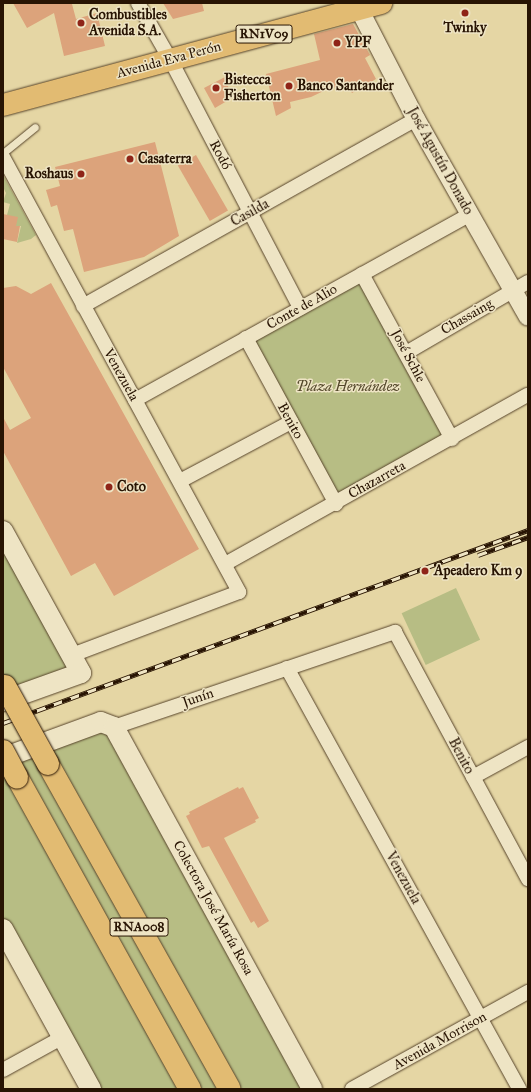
<!DOCTYPE html>
<html>
<head>
<meta charset="utf-8">
<style>
  body { margin:0 }
  #map { position:relative; width:531px; height:1092px; overflow:hidden; background:#e5d6a4; font-family:"IM FELL Great Primer",serif }
  div>[style] { position:absolute }
  .green>* { inset:0; background:#b7bd84; transform-origin:0 0 }
  .building>* { inset:0; background:#dca37b; transform-origin:0 0 }
  .roads { filter:drop-shadow(0 0 1px #57442b) drop-shadow(0 0 1px #57442b) }
  .service>* { height:7px; margin:-3.5px; padding:0 3.5px; transform-origin:3.5px; border-radius:3.5px; background:#eee4c4 }
  .minor>* { height:14px; margin:-7px; padding:0 7px; transform-origin:7px; border-radius:7px; background:#eee4c4 }
  .tertiary>* { height:18px; margin:-9px; padding:0 9px; transform-origin:9px; border-radius:9px; background:#eee4c4 }
  .secondary>* { height:20px; margin:-10px; padding:0 10px; transform-origin:10px; border-radius:10px; background:#eee4c4 }
  .primary>* { height:22px; margin:-11px; padding:0 11px; transform-origin:11px; border-radius:11px; background:#e2bb72 }
  .motorway>* { height:22px; margin:-11px; padding:0 11px; transform-origin:11px; border-radius:11px; background:#e2bb72 }
  .rail>* { height:4.5px; margin-top:-2.25px; transform-origin:0; background:repeating-linear-gradient(90deg,#eee4c4 0 9px,#281403 0 18px); box-sizing:border-box; border-block:1px solid #281403 }
  .bridges { filter:drop-shadow(0 0 1px #281403) drop-shadow(0 0 1px #281403) }
  .motorway-bridge>* { height:22px; margin:-11px; padding:0 11px; transform-origin:11px; border-radius:11px; background:#e2bb72 }
  .dots>* { width:11px; height:11px; translate:-50% -50%; box-sizing:border-box; border:2px solid #eee4c4; border-radius:50% }
  span { translate:-50% -50%; white-space:nowrap; text-align:center; line-height:1.15; -webkit-text-stroke:3px #eee4c4; paint-order:stroke }
  .shield-label span { padding:1px 3px; background:#eee4c4; border:1px solid; border-radius:3px; -webkit-text-stroke-width:0 }
  .shield-label { font-size:13px; color:#281403; font-weight:700 }
  .poi-label { font-size:14px; color:#281403; font-weight:700 }
  .left { translate:0 -50%; text-align:left }
  .right { translate:-100% -50%; text-align:right }
  .street-label { font-size:14px; color:#281403 }
  .park-label { font-size:14px; color:#53472a; font-style:italic }
  .frame { position:absolute; inset:0; border:4px solid #281403; pointer-events:none }
</style>
</head>
<body>
<div id="map">
  <div class="green">
    <div style="clip-path:polygon(3px 175px,36px 235px,31px 239px,17px 243px,21px 226px,16px 226px,7px 215px,10px 204px,3px 202px,6px 193px,3px 187px)"></div>
    <div style="left:362px;top:274px;width:188px;height:132px;rotate:61deg"></div>
    <div style="clip-path:polygon(3px 531px,81px 673px,3px 701px)"></div>
    <div style="left:456px;top:588px;width:57px;height:60px;rotate:65deg"></div>
    <div style="clip-path:polygon(101px 722px,312px 1089px,91px 1089px,3px 929px,3px 758px)"></div>
  </div>
  <div class="building">
    <div style="clip-path:polygon(13px 3px,73px 3px,72px 4px,76px 19px,97px 13px,105px 46px,64px 56px,54px 13px,27px 28px)"></div>
    <div style="clip-path:polygon(163px 3px,202px 3px,204px 11px,173px 19px)"></div>
    <div style="clip-path:polygon(353px 24px,370px 55px,365px 58px,376px 79px,352px 93px,347px 85px,336px 91px,334px 86px,311px 97px,290px 102px,291px 108px,276px 116px,266px 74px,320px 60px,314px 34px)"></div>
    <div style="clip-path:polygon(225px 77px,232px 98px,215px 108px,204px 88px)"></div>
    <div style="clip-path:polygon(155px 142px,179px 236px,144px 257px,84px 272px,73px 229px,64px 231px,57px 205px,51px 207px,46px 190px,60px 186px,55px 167px)"></div>
    <div style="left:196px;top:155px;width:64px;height:21px;rotate:60deg"></div>
    <div style="clip-path:polygon(3px 214px,18px 217px,16px 226px,20px 226px,17px 242px,3px 239px)"></div>
    <div style="clip-path:polygon(51px 283px,199px 549px,114px 596px,95px 563px,71px 576px,3px 451px,3px 417px,10px 430px,31px 418px,3px 367px,3px 288px,16px 286px,31px 294px)"></div>
    <div style="clip-path:polygon(238px 787px,239px 789px,243px 787px,259px 818px,255px 820px,256px 822px,224px 838px,269px 921px,258px 928px,254px 921px,251px 923px,209px 846px,202px 848px,186px 816px,190px 814px,189px 812px)"></div>
  </div>
  <div class="roads">
    <div class="service">
      <div style="left:3px;top:153px;width:41px;rotate:-39.1deg"></div>
    </div>
    <div class="minor">
      <div style="left:138px;top:3px;width:64px;rotate:60.3deg"></div>
      <div style="left:170px;top:59px;width:281px;rotate:62.4deg"></div>
      <div style="left:3px;top:157px;width:495px;rotate:61.5deg"></div>
      <div style="left:239px;top:592px;width:178px;rotate:159.3deg"></div>
      <div style="left:362px;top:274px;width:188px;rotate:61.4deg"></div>
      <div style="left:83px;top:306px;width:382px;rotate:-29.3deg"></div>
      <div style="left:246px;top:338px;width:189px;rotate:61.5deg"></div>
      <div style="left:406px;top:353px;width:141px;rotate:-30.2deg"></div>
      <div style="left:135px;top:400px;width:382px;rotate:-29deg"></div>
      <div style="left:180px;top:481px;width:126px;rotate:-28deg"></div>
      <div style="left:225px;top:564px;width:347px;rotate:-29.2deg"></div>
      <div style="left:287px;top:668px;width:481px;rotate:61.1deg"></div>
      <div style="left:114px;top:727px;width:297px;rotate:-18.7deg"></div>
      <div style="left:395px;top:632px;width:281px;rotate:61.7deg"></div>
      <div style="left:473px;top:777px;width:63px;rotate:-28.6deg"></div>
      <div style="left:3px;top:1070px;width:68px;rotate:-28.8deg"></div>
      <div style="left:352px;top:1089px;width:201px;rotate:-28.9deg"></div>
    </div>
    <div class="tertiary">
      <div style="left:356px;top:3px;width:131px;rotate:62.7deg"></div>
      <div style="left:416px;top:119px;width:227px;rotate:60.5deg"></div>
    </div>
    <div class="secondary">
      <div style="left:3px;top:531px;width:162px;rotate:61.2deg"></div>
      <div style="left:81px;top:673px;width:83px;rotate:160.3deg"></div>
      <div style="left:3px;top:758px;width:104px;rotate:-20.2deg"></div>
      <div style="left:101px;top:722px;width:14px;rotate:21deg"></div>
      <div style="left:114px;top:727px;width:413px;rotate:61.3deg"></div>
      <div style="left:3px;top:929px;width:183px;rotate:61.2deg"></div>
    </div>
    <div class="primary">
      <div style="left:3px;top:105px;width:392px;rotate:-15.1deg"></div>
    </div>
    <div class="motorway">
      <div style="left:48px;top:764px;width:372px;rotate:60.8deg"></div>
      <div style="left:17px;top:777px;width:357px;rotate:61deg"></div>
    </div>
  </div>
  <div class="rail">
    <div style="left:478px;top:555px;width:53px;rotate:-19.8deg"></div>
    <div style="left:3px;top:723px;width:559px;rotate:-20.18deg"></div>
  </div>
  <div class="bridges">
    <div class="motorway-bridge">
      <div style="left:5px;top:686px;width:89px;rotate:61.1deg"></div>
      <div style="left:3px;top:751px;width:30px;rotate:62deg"></div>
    </div>
  </div>
  <div class="dots">
    <div style="left:465px;top:13px;background:#8f2418"></div>
    <div style="left:81px;top:23px;background:#8f2418"></div>
    <div style="left:337px;top:43px;background:#8f2418"></div>
    <div style="left:289px;top:86px;background:#8f2418"></div>
    <div style="left:216px;top:88px;background:#8f2418"></div>
    <div style="left:130px;top:159px;background:#8f2418"></div>
    <div style="left:81px;top:174px;background:#8f2418"></div>
    <div style="left:109px;top:487px;background:#8f2418"></div>
    <div style="left:425px;top:571px;background:#8f2418"></div>
  </div>
  <div class="shield-label">
    <span style="left:264px;top:34px">RN1V09</span>
    <span style="left:139px;top:927px">RNA008</span>
  </div>
  <div class="poi-label">
    <span class="left" style="left:89px;top:23px">Combustibles<br>Avenida S.A.</span>
    <span style="left:465px;top:28px">Twinky</span>
    <span class="left" style="left:345px;top:43px">YPF</span>
    <span class="left" style="left:224px;top:88px">Bistecca<br>Fisherton</span>
    <span class="left" style="left:297px;top:86px">Banco Santander</span>
    <span class="left" style="left:138px;top:159px">Casaterra</span>
    <span class="right" style="left:73px;top:174px">Roshaus</span>
    <span class="left" style="left:117px;top:487px">Coto</span>
    <span class="left" style="left:434px;top:571px">Apeadero Km 9</span>
  </div>
  <div class="street-label">
    <span style="left:169px;top:60px;rotate:-15deg">Avenida Eva Perón</span>
    <span style="left:220px;top:155px;rotate:62deg">Rodó</span>
    <span style="left:440px;top:161px;rotate:61deg">José Agustín Donado</span>
    <span style="left:250px;top:213px;rotate:-29deg">Casilda</span>
    <span style="left:302px;top:307px;rotate:-29deg">Conte de Alio</span>
    <span style="left:467px;top:317px;rotate:-30deg">Chassaing</span>
    <span style="left:408px;top:356px;rotate:62deg">José Schle</span>
    <span style="left:121px;top:375px;rotate:61deg">Venezuela</span>
    <span style="left:290px;top:421px;rotate:61deg">Benito</span>
    <span style="left:377px;top:480px;rotate:-29deg">Chazarreta</span>
    <span style="left:198px;top:698px;rotate:-19deg">Junín</span>
    <span style="left:461px;top:756px;rotate:62deg">Benito</span>
    <span style="left:403px;top:878px;rotate:61deg">Venezuela</span>
    <span style="left:213px;top:908px;rotate:61deg">Colectora José María Rosa</span>
    <span style="left:440px;top:1041px;rotate:-29deg">Avenida Morrison</span>
  </div>
  <div class="park-label">
    <span style="left:348px;top:387px">Plaza Hernández</span>
  </div>
  <div class="frame"></div>
</div>
</body>
</html>
